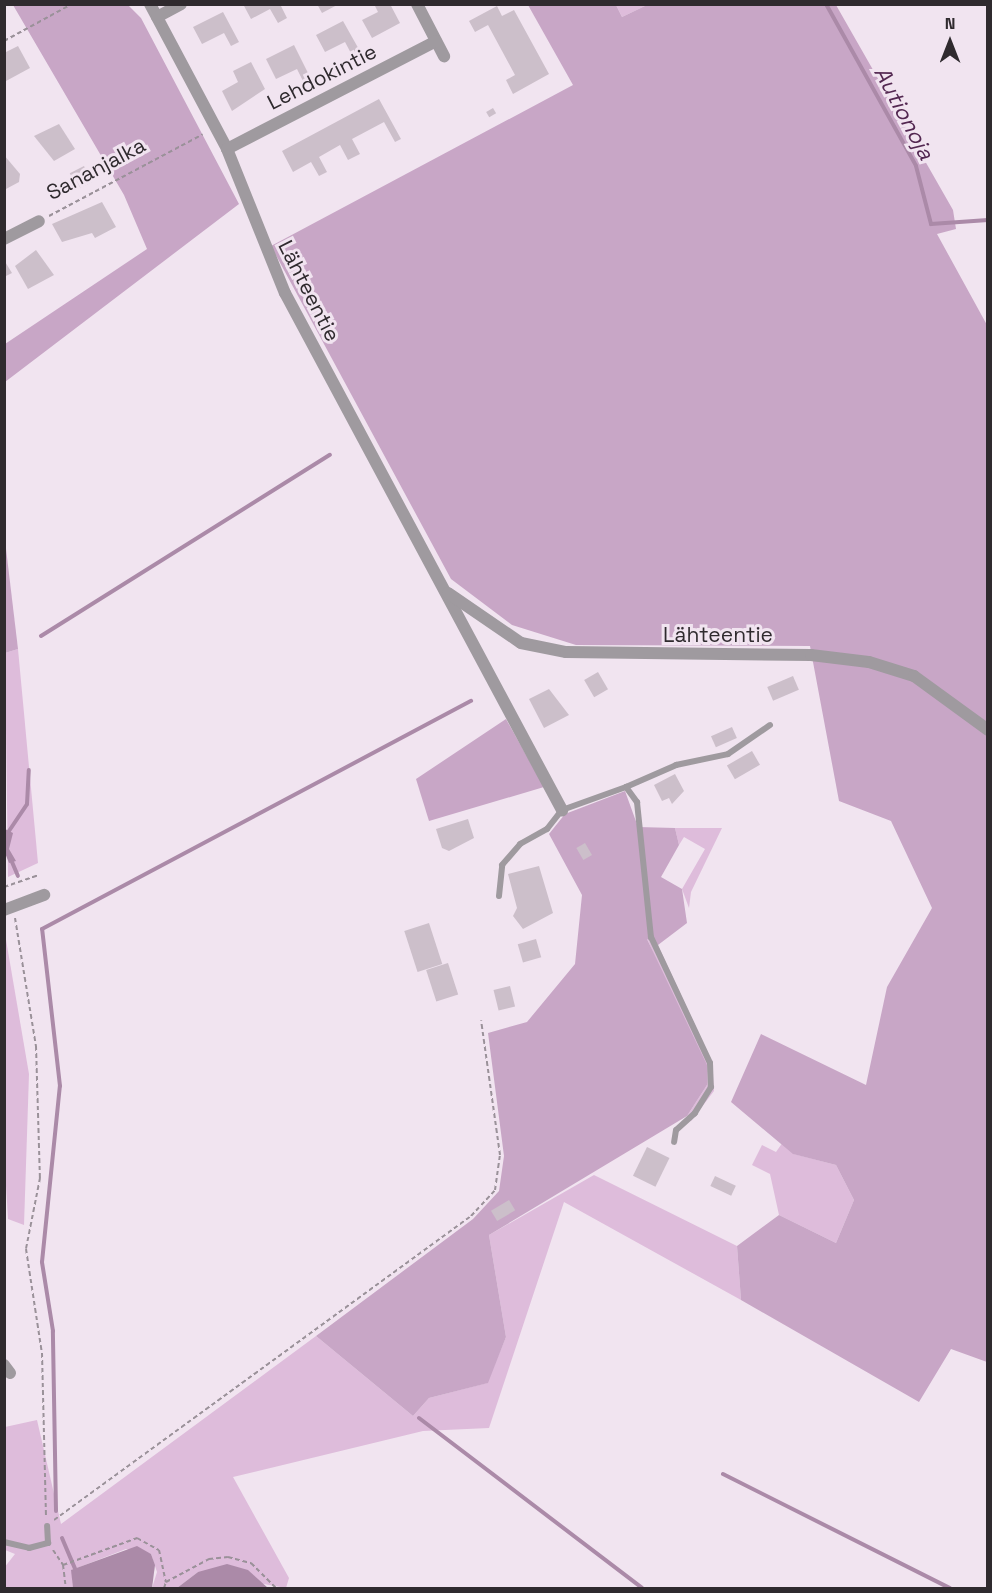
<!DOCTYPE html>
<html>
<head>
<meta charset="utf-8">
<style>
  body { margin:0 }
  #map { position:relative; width:992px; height:1593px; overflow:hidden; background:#f1e4f0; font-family:"Space Grotesk",sans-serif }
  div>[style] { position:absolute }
  .green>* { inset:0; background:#debcdb }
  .forest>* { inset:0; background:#c8a6c6 }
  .water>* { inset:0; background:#ab8aa8 }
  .stream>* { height:4px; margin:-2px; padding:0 2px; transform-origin:2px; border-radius:2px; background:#ab8aa8 }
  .building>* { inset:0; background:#ccbfca; transform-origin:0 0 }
  .path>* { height:2px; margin-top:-1px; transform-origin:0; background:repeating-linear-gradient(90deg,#9a9199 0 4.5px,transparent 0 7.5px) }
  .lane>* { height:6px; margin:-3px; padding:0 3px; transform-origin:3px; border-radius:3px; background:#9f9a9f }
  .street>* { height:12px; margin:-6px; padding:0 6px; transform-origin:6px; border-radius:6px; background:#9f9a9f }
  span { translate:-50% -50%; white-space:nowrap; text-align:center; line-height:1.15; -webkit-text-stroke:6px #f1e4f0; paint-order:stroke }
  .street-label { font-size:21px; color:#2f2a2e }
  .water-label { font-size:22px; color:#532751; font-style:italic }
  .frame { position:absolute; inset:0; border:6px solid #2f2a2e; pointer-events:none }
  .north { position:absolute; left:920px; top:12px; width:60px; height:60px; -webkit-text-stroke:4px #f1e4f0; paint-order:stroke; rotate:0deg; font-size:16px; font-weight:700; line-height:24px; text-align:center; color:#2f2a2e }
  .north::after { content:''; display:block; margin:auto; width:21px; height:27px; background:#2f2a2e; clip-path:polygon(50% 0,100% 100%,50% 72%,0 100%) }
</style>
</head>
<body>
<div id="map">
  <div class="green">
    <div style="clip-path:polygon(616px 5px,647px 5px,622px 17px)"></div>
    <div style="clip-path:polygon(18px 649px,38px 863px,8px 877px,5px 653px)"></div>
    <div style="clip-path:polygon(675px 828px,722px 828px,691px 892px,689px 908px,682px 889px,705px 849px,684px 837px,679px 845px)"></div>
    <div style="clip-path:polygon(4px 928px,29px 1074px,24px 1225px,8px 1219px,5px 1169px)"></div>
    <div style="clip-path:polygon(647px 938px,658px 945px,712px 1062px,714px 1091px,691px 1121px,687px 1116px,707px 1085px)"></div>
    <div style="clip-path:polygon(783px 1142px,794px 1154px,836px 1165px,854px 1200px,836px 1243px,779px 1215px,770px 1174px,752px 1165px,762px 1145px,776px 1152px)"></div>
    <div style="clip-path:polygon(594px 1175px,737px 1246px,741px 1300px,564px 1202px,489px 1428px,423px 1431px,233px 1477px,289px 1578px,286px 1588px,198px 1572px,177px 1588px,152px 1588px,157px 1572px,151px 1554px,126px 1549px,72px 1570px,73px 1588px,5px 1588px,4px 1568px,15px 1554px,5px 1550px,5px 1427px,37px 1420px,61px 1524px,316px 1336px,413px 1416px,429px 1398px,487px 1383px,506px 1337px,489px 1235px)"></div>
  </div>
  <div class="forest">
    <div style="clip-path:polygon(13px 5px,128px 5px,141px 18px,239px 204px,5px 382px,5px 344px,147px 249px,124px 195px)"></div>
    <div style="clip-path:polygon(528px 5px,616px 5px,622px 17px,647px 5px,836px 5px,953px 210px,956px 229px,937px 234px,987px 325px,987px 1362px,951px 1349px,919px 1402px,741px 1300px,737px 1246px,779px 1215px,836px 1243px,854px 1200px,836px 1165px,793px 1154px,731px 1102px,761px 1034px,866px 1085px,887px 987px,932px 908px,891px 821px,839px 801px,810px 646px,576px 645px,512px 625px,451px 579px,271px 246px,573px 85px)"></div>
    <div style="clip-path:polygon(4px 532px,18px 649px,5px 653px,4px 653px)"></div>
    <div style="clip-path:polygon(506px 719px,544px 787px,429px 821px,416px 779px)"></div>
    <div style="clip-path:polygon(625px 791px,638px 827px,675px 828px,679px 845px,661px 877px,682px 889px,687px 923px,658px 945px,647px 939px,707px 1065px,707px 1085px,687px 1116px,489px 1235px,506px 1337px,488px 1383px,429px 1398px,413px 1416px,316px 1336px,473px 1219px,499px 1191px,504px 1156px,488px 1033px,527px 1022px,575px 964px,582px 895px,549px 834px,565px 814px)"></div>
  </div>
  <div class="water">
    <div style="clip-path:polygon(5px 829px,13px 833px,9px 849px,16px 861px,9px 863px,5px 853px)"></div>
    <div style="clip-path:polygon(137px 1546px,151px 1554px,155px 1565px,152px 1588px,73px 1588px,71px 1570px)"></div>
    <div style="clip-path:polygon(227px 1564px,248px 1570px,268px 1588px,177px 1588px,198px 1572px)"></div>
  </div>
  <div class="stream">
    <div style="left:826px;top:4px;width:185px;rotate:60.9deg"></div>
    <div style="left:916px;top:166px;width:60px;rotate:75.5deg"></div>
    <div style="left:931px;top:224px;width:57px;rotate:-4deg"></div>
    <div style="left:41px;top:636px;width:341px;rotate:-32.1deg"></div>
    <div style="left:9px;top:831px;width:32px;rotate:-56deg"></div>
    <div style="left:27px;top:804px;width:34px;rotate:-87deg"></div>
    <div style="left:12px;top:862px;width:15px;rotate:67deg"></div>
    <div style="left:419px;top:1418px;width:280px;rotate:37.3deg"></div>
    <div style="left:723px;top:1474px;width:254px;rotate:26.7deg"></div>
    <div style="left:56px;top:1511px;width:180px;rotate:-91deg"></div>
    <div style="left:53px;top:1331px;width:70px;rotate:-99.1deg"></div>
    <div style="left:42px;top:1262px;width:177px;rotate:-84.2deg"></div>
    <div style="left:60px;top:1086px;width:158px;rotate:-96.5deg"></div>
    <div style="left:42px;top:929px;width:486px;rotate:-28deg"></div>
    <div style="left:62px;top:1538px;width:33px;rotate:67deg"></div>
  </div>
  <div class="building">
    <div style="clip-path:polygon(243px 4px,280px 4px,287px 18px,278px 23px,270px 9px,251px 19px)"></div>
    <div style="clip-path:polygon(317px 4px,339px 4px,322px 13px)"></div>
    <div style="clip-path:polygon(374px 4px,390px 4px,400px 23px,372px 38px,362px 20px,378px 12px)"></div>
    <div style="clip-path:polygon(497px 6px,502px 16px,514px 10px,549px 74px,513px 94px,506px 80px,515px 75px,488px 25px,475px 32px,469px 21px)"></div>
    <div style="clip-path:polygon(223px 12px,239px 42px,231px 46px,224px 33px,202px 44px,193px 27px)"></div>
    <div style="clip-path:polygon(343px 21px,361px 53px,353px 57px,345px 42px,325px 52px,316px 35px)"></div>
    <div style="clip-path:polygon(294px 45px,311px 79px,304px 83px,297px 69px,276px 79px,266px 59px)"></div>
    <div style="clip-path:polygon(18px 46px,30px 68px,6px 81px,4px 53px)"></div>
    <div style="clip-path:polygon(251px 62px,265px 89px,232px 111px,222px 91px,238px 82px,233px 71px)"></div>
    <div style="clip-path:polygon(379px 99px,401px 139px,395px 142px,384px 122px,352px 139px,360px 154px,348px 160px,340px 145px,319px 157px,327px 172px,319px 176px,311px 162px,293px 172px,282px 151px)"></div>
    <div style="left:493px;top:108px;width:6px;height:8px;rotate:59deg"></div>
    <div style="clip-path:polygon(59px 124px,75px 149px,54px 161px,34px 136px)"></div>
    <div style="clip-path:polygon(4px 155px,20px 174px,19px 182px,6px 189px)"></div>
    <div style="left:84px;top:166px;width:18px;height:16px;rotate:63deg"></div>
    <div style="clip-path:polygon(102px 202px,116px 227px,95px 238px,92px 233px,62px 242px,52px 224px)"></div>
    <div style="clip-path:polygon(36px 250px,54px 275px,28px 289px,15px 266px)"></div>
    <div style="clip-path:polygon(4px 260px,12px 273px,4px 277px)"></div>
    <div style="left:598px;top:672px;width:20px;height:16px;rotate:60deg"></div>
    <div style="left:793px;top:676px;width:15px;height:28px;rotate:67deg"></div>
    <div style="clip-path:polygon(549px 689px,569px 715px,544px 728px,529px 699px)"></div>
    <div style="left:732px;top:727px;width:12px;height:23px;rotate:66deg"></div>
    <div style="left:752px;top:751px;width:16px;height:29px;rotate:60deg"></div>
    <div style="clip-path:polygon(675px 774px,684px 791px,672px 804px,669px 798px,662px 801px,654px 785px)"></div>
    <div style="clip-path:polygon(468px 819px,474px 838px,449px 851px,442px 848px,436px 829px)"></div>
    <div style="left:585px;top:843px;width:14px;height:10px;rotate:60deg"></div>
    <div style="clip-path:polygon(539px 866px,553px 913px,523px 929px,513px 916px,517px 908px,508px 874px)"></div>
    <div style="left:429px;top:923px;width:43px;height:26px;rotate:72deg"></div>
    <div style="left:536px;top:939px;width:19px;height:19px;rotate:74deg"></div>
    <div style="left:448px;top:963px;width:33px;height:23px;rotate:72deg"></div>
    <div style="left:510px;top:986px;width:21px;height:17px;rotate:76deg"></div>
    <div style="left:647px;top:1147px;width:25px;height:32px;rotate:26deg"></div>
    <div style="left:715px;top:1176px;width:23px;height:11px;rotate:25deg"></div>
    <div style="left:509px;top:1200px;width:12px;height:21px;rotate:59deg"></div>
  </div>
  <div class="path">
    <div style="left:4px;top:41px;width:77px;rotate:-28.6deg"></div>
    <div style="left:49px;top:216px;width:174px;rotate:-28deg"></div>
    <div style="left:4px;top:887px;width:36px;rotate:-19deg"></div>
    <div style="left:15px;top:918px;width:130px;rotate:80.7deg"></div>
    <div style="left:36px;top:1046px;width:132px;rotate:88.3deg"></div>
    <div style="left:40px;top:1178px;width:72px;rotate:101.2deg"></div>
    <div style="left:26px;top:1249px;width:105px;rotate:81.3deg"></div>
    <div style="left:42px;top:1353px;width:164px;rotate:88.6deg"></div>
    <div style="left:54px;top:1520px;width:516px;rotate:-36.09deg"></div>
    <div style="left:471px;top:1216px;width:35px;rotate:-47deg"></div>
    <div style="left:495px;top:1190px;width:35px;rotate:-82deg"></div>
    <div style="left:500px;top:1155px;width:136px;rotate:-98deg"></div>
    <div style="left:53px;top:1550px;width:18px;rotate:56deg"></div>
    <div style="left:63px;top:1565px;width:23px;rotate:83deg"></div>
    <div style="left:63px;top:1565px;width:79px;rotate:-20deg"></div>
    <div style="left:137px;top:1538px;width:25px;rotate:29deg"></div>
    <div style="left:159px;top:1550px;width:33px;rotate:78deg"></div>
    <div style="left:166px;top:1582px;width:49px;rotate:-28.1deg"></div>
    <div style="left:209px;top:1559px;width:19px;rotate:-6deg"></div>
    <div style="left:228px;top:1557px;width:24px;rotate:15deg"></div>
    <div style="left:251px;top:1563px;width:35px;rotate:45deg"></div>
    <div style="left:164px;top:1588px;width:6px;rotate:-72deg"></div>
  </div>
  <div class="lane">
    <div style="left:626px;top:787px;width:55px;rotate:-23.7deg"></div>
    <div style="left:676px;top:765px;width:53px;rotate:-11.9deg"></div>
    <div style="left:728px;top:754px;width:51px;rotate:-34.6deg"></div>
    <div style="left:499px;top:896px;width:31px;rotate:-84deg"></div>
    <div style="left:502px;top:865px;width:28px;rotate:-49deg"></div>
    <div style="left:520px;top:844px;width:31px;rotate:-29deg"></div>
    <div style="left:547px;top:829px;width:24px;rotate:-52deg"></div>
    <div style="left:562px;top:810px;width:68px;rotate:-19.8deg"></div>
    <div style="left:626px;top:787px;width:19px;rotate:54deg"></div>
    <div style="left:637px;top:802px;width:136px;rotate:84.1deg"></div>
    <div style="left:651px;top:937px;width:139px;rotate:64.9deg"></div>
    <div style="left:710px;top:1063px;width:24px;rotate:88deg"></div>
    <div style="left:711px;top:1087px;width:31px;rotate:122deg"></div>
    <div style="left:695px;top:1113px;width:25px;rotate:138deg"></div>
    <div style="left:676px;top:1130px;width:12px;rotate:99deg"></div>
    <div style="left:4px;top:1542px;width:26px;rotate:13deg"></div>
    <div style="left:29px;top:1548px;width:20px;rotate:-15deg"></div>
    <div style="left:48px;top:1543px;width:17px;rotate:-93deg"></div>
  </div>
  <div class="street">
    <div style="left:150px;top:4px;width:164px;rotate:62deg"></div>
    <div style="left:227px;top:149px;width:155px;rotate:68.1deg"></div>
    <div style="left:285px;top:293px;width:587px;rotate:61.82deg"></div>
    <div style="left:417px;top:4px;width:59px;rotate:62.6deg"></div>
    <div style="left:157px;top:17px;width:27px;rotate:-28deg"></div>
    <div style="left:227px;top:149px;width:235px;rotate:-27.3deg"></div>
    <div style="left:4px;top:239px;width:39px;rotate:-27deg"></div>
    <div style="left:448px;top:593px;width:88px;rotate:34.4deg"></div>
    <div style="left:521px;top:643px;width:46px;rotate:11.3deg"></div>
    <div style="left:566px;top:652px;width:245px;rotate:0.7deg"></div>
    <div style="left:811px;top:655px;width:58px;rotate:6.9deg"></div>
    <div style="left:869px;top:662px;width:47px;rotate:17.3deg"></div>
    <div style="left:914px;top:676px;width:92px;rotate:36.1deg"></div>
    <div style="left:4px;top:910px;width:43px;rotate:-20.6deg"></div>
    <div style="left:4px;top:1365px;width:10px;rotate:53deg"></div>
  </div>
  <div class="street-label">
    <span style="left:322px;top:77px;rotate:-27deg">Lehdokintie</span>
    <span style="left:96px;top:169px;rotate:-28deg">Sananjalka</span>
    <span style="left:309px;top:291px;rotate:63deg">Lähteentie</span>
    <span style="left:718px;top:635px">Lähteentie</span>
  </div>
  <div class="water-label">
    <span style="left:904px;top:113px;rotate:62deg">Autionoja</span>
  </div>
  <div class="frame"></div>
  <div class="north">N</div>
</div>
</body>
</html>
